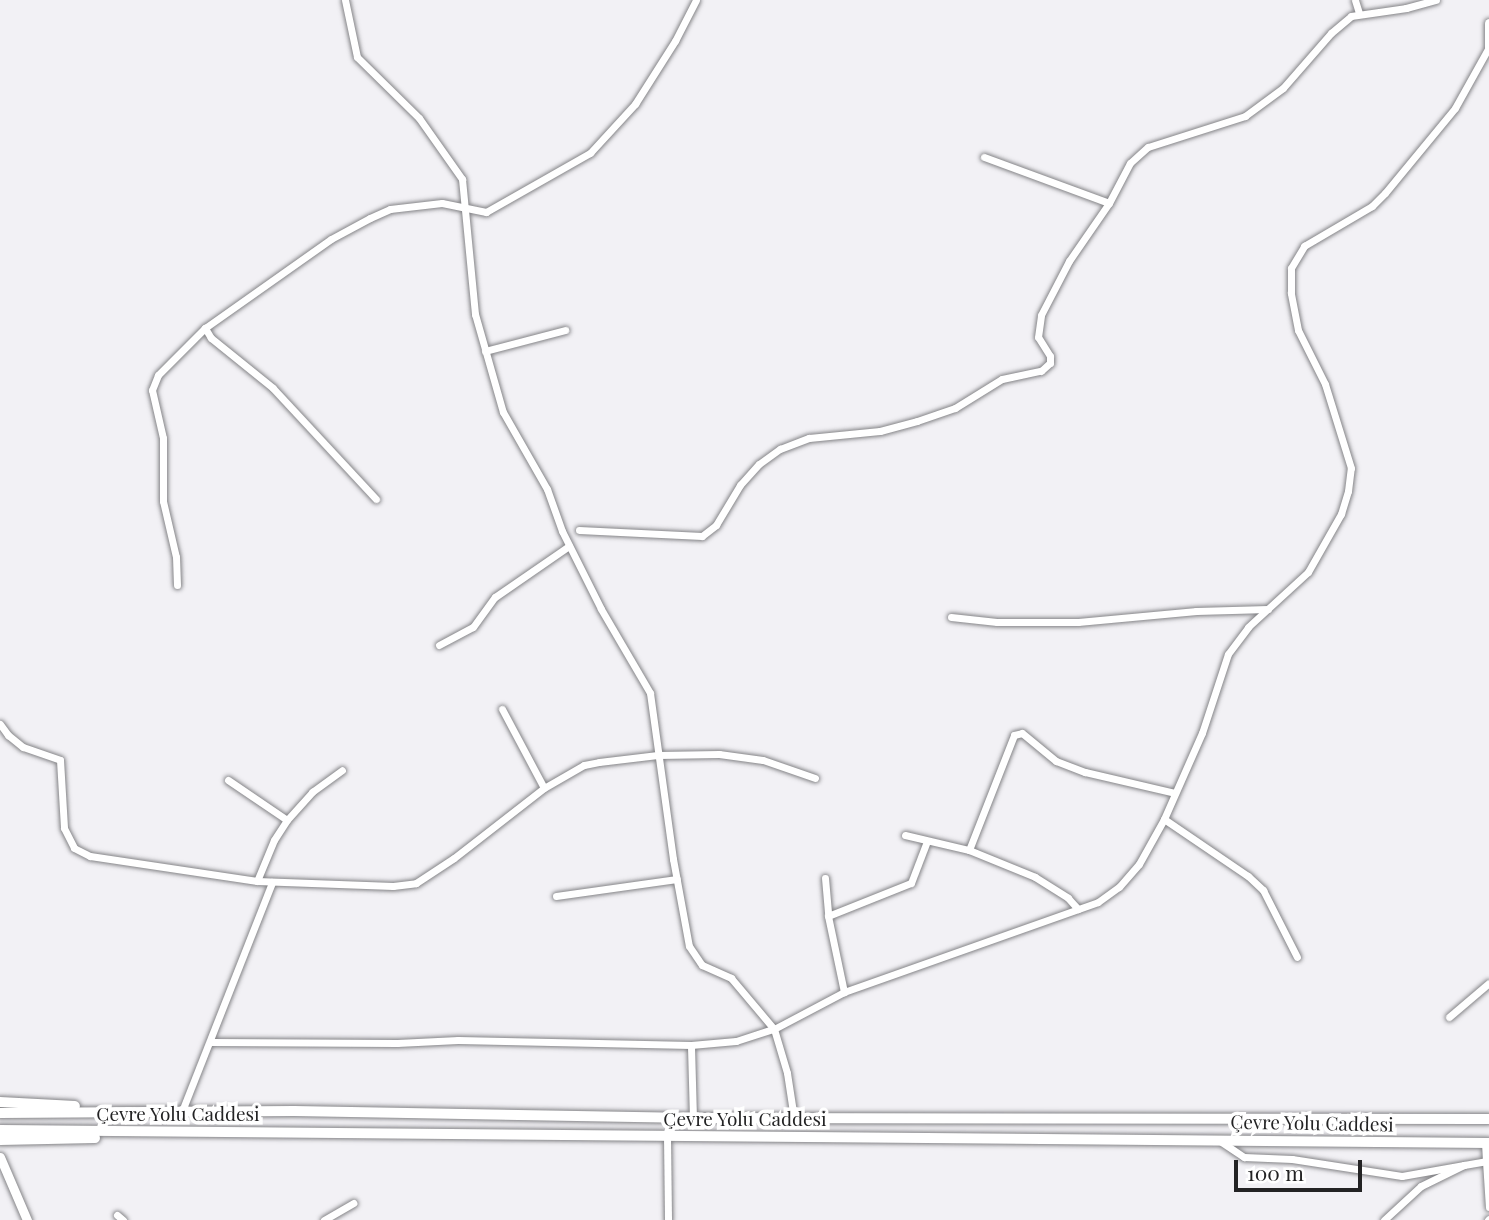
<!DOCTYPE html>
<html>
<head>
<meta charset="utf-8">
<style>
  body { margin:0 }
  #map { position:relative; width:1489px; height:1220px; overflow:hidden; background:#f2f1f5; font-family:"Playfair Display",serif }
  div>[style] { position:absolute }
  .roads { filter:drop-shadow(0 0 2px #848487) drop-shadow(0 0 2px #848487) }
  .minor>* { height:7px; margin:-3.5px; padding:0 3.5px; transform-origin:3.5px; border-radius:3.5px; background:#fff }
  .tertiary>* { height:9px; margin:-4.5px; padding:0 4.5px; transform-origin:4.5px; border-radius:4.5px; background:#fff }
  .trunk>* { height:10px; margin:-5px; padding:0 5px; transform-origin:5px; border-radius:5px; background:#fff }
  span { translate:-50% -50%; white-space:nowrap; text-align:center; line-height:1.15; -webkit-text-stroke:7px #fff; paint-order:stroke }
  .street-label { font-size:19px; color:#232324 }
  .scale { position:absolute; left:1234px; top:1160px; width:128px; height:32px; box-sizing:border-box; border:4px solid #232324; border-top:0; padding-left:9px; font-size:21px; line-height:24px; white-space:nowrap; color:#232324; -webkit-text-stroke:5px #fff; paint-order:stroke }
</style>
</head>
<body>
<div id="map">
  <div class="roads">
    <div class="minor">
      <div style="left:345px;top:0;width:58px;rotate:78.1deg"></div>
      <div style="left:357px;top:57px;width:87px;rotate:44.5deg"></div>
      <div style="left:419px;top:118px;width:75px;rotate:54.8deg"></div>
      <div style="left:462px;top:179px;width:136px;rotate:84.5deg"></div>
      <div style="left:475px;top:314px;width:102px;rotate:74.1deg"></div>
      <div style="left:503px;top:412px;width:89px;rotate:60.3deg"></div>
      <div style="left:547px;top:489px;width:45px;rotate:70.3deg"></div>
      <div style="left:562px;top:531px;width:87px;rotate:63.4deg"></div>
      <div style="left:601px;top:609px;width:97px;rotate:59.7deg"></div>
      <div style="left:650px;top:693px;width:168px;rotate:82.1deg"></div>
      <div style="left:673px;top:859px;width:88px;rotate:79.6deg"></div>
      <div style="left:689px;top:946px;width:23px;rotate:56deg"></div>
      <div style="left:702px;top:965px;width:32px;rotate:24deg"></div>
      <div style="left:731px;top:978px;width:67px;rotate:49.9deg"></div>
      <div style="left:774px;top:1029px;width:46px;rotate:73.5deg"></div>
      <div style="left:787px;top:1073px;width:46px;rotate:81.2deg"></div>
      <div style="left:1355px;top:0;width:14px;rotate:73deg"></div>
      <div style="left:984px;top:157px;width:133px;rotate:20.2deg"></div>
      <div style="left:485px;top:351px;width:83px;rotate:-14.7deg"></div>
      <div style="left:376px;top:499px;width:151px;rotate:-132.9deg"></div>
      <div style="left:273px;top:388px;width:80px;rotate:-141.1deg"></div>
      <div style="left:211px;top:338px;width:12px;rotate:-121deg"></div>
      <div style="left:205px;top:328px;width:154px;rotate:-35.2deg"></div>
      <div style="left:331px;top:239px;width:44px;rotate:-28.3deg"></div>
      <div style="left:370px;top:218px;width:22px;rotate:-24deg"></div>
      <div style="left:390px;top:209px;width:52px;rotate:-6.6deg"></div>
      <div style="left:442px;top:203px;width:45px;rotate:11.6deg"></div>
      <div style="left:486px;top:212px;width:120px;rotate:-29.6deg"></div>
      <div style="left:590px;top:153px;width:67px;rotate:-47.4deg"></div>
      <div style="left:635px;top:104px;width:75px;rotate:-57.6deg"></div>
      <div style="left:675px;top:41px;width:46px;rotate:-62.9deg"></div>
      <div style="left:579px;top:530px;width:123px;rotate:2.8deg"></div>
      <div style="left:702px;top:536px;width:18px;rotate:-38deg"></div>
      <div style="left:716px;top:525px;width:47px;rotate:-59deg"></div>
      <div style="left:740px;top:485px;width:28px;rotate:-48deg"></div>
      <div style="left:759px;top:464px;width:26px;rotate:-36deg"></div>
      <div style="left:780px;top:449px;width:31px;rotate:-21deg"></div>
      <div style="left:809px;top:438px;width:71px;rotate:-5.6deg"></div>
      <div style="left:880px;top:431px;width:38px;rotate:-15deg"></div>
      <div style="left:917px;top:421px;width:40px;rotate:-18.9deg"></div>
      <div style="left:955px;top:408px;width:55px;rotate:-31.7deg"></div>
      <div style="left:1002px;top:379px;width:40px;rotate:-12deg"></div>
      <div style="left:1041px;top:371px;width:12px;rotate:-42deg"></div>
      <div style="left:1050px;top:363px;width:7px;rotate:-90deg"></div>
      <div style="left:1050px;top:356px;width:22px;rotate:-122deg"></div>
      <div style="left:1038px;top:337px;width:22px;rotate:-82deg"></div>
      <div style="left:1041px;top:315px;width:61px;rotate:-62.6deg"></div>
      <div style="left:1069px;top:261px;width:70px;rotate:-55.4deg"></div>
      <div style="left:1109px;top:203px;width:45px;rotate:-62.3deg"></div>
      <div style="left:1130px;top:163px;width:24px;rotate:-42deg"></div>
      <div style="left:1148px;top:147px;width:102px;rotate:-17.7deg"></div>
      <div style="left:1245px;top:116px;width:47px;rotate:-36.4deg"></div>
      <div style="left:1283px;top:88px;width:73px;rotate:-48.9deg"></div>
      <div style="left:1331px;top:33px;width:26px;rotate:-40deg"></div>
      <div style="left:1351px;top:16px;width:56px;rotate:-8.3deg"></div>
      <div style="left:1406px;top:8px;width:31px;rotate:-15deg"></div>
      <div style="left:177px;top:585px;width:28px;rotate:-92deg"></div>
      <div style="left:176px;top:557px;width:57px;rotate:-103.1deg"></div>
      <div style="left:163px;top:501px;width:63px;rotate:-90deg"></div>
      <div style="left:163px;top:438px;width:49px;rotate:-102.9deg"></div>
      <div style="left:152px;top:390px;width:16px;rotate:-68deg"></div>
      <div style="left:158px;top:375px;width:66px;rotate:-45deg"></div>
      <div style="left:951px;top:617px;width:46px;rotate:6.2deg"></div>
      <div style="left:997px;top:622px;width:81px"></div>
      <div style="left:1078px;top:622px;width:119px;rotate:-5.3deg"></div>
      <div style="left:1196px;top:611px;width:72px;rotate:-1.6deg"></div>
      <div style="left:439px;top:645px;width:38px;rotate:-28deg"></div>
      <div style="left:473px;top:627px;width:37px;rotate:-54deg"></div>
      <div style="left:495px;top:597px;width:90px;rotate:-34.6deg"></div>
      <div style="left:502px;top:709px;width:89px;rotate:62deg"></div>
      <div style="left:0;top:724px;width:14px;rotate:54deg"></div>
      <div style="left:8px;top:735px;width:19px;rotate:39deg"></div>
      <div style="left:23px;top:747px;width:39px;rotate:19deg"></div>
      <div style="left:60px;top:760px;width:68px;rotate:86.6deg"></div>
      <div style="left:64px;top:828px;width:22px;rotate:63deg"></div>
      <div style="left:74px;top:848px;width:18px;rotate:27deg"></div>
      <div style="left:90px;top:856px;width:169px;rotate:8.5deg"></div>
      <div style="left:257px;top:881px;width:136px;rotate:2.1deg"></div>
      <div style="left:393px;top:886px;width:23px;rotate:-7deg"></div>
      <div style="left:416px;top:883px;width:45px;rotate:-33.3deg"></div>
      <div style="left:454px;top:858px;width:114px;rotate:-37.9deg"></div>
      <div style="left:544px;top:788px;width:46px;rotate:-29.9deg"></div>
      <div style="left:584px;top:765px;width:15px;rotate:-11deg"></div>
      <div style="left:599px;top:762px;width:59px;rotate:-6.8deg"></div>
      <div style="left:658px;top:755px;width:61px;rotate:-0.9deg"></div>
      <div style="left:719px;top:754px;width:44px;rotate:7.8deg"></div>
      <div style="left:763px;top:760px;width:55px;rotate:19.1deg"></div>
      <div style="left:228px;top:780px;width:71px;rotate:34.1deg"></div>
      <div style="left:1164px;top:819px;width:102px;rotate:34.2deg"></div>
      <div style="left:1248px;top:876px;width:21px;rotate:43deg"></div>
      <div style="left:1263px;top:890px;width:75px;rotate:63.1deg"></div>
      <div style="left:905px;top:835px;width:66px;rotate:13.2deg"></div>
      <div style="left:969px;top:850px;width:71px;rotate:22.2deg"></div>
      <div style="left:1035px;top:877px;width:39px;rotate:32deg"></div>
      <div style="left:1068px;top:898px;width:15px;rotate:48deg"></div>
      <div style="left:969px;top:850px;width:123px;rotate:-68.6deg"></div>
      <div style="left:1014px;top:735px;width:8px;rotate:-14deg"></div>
      <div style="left:1022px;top:733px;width:44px;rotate:39.5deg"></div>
      <div style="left:1056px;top:761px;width:31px;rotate:21deg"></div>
      <div style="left:1085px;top:772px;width:92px;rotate:13.1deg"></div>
      <div style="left:825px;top:878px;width:38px;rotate:85deg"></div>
      <div style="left:828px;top:916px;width:78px;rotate:78.1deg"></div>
      <div style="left:257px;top:881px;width:44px;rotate:-67.5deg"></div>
      <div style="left:274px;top:840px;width:24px;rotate:-57deg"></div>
      <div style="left:287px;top:820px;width:38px;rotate:-48deg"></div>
      <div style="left:312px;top:792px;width:37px;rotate:-36deg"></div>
      <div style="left:556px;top:896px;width:122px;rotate:-8deg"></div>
      <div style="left:828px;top:916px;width:89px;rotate:-21.7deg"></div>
      <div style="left:911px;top:883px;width:45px;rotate:-69.1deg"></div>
      <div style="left:1449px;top:1017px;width:52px;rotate:-40.4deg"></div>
      <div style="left:211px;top:1042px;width:186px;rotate:0.3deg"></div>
      <div style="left:397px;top:1043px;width:61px;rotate:-2.8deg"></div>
      <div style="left:458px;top:1040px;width:233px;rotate:1.2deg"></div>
      <div style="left:182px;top:1111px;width:246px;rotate:-68.5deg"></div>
      <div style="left:693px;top:1118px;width:73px;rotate:-91.6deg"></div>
      <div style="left:691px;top:1045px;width:45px;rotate:-5.1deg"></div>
      <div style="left:736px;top:1041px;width:40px;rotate:-18deg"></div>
      <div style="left:774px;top:1029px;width:79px;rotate:-27.9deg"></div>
      <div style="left:844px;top:992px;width:269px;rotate:-19.5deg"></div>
      <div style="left:1098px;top:902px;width:26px;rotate:-36deg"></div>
      <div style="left:1119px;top:887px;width:30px;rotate:-49deg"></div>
      <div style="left:1139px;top:864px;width:51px;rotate:-60.9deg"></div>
      <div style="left:1164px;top:819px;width:94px;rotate:-66.2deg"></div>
      <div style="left:1202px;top:733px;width:83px;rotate:-71.8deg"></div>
      <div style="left:1228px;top:654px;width:34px;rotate:-53deg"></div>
      <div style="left:1248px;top:627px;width:81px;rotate:-42.5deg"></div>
      <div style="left:1308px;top:572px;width:67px;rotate:-60.4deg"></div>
      <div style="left:1341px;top:514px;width:24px;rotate:-73deg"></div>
      <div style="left:1348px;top:491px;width:23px;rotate:-83deg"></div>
      <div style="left:1351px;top:468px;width:88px;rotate:-107.2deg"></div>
      <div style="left:1325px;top:384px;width:60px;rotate:-116.6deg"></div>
      <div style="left:1298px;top:330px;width:38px;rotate:-101deg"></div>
      <div style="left:1291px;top:293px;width:25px;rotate:-90deg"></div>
      <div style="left:1291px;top:268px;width:26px;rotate:-59deg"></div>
      <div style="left:1304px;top:246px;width:79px;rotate:-30.5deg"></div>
      <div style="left:1372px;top:206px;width:18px;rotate:-45deg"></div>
      <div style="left:1385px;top:193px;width:110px;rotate:-50.5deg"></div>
      <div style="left:1455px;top:108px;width:70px;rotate:-60.9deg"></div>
      <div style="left:667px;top:1136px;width:84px;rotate:89.3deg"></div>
      <div style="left:1220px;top:1141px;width:29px;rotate:34deg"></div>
      <div style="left:1244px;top:1157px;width:48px;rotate:2.4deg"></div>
      <div style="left:1292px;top:1159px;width:111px;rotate:8.8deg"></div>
      <div style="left:1402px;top:1176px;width:63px;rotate:-10.1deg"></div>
      <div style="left:1486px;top:1161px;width:46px;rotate:86.3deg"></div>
      <div style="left:117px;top:1215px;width:8px;rotate:40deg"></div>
      <div style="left:324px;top:1220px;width:34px;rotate:-30deg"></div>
      <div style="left:1384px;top:1220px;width:50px;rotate:-42.6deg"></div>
      <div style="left:1421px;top:1186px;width:48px;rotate:-26deg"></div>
      <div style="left:1464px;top:1165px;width:22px;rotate:-10deg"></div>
      <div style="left:1486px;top:1161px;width:18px;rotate:-93deg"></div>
      <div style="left:1488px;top:1220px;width:1px;rotate:-45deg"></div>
    </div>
    <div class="tertiary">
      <div style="left:1489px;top:23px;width:24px;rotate:90deg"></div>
      <div style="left:0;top:1157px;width:69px;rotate:66.8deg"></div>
    </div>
    <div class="trunk">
      <div style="left:0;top:1102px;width:75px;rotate:3.1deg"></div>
      <div style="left:0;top:1113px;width:294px;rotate:-0.4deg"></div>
      <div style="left:294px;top:1111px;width:399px;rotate:1deg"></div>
      <div style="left:693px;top:1118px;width:796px;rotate:0.07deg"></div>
      <div style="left:0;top:1130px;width:1489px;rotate:0.5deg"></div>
      <div style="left:0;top:1140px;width:95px;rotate:-1.2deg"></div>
    </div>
  </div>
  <div class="street-label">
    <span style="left:178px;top:1114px">Çevre Yolu Caddesi</span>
    <span style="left:745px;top:1119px">Çevre Yolu Caddesi</span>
    <span style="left:1312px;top:1123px;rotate:1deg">Çevre Yolu Caddesi</span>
  </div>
  <div class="scale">100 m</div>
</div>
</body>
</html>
